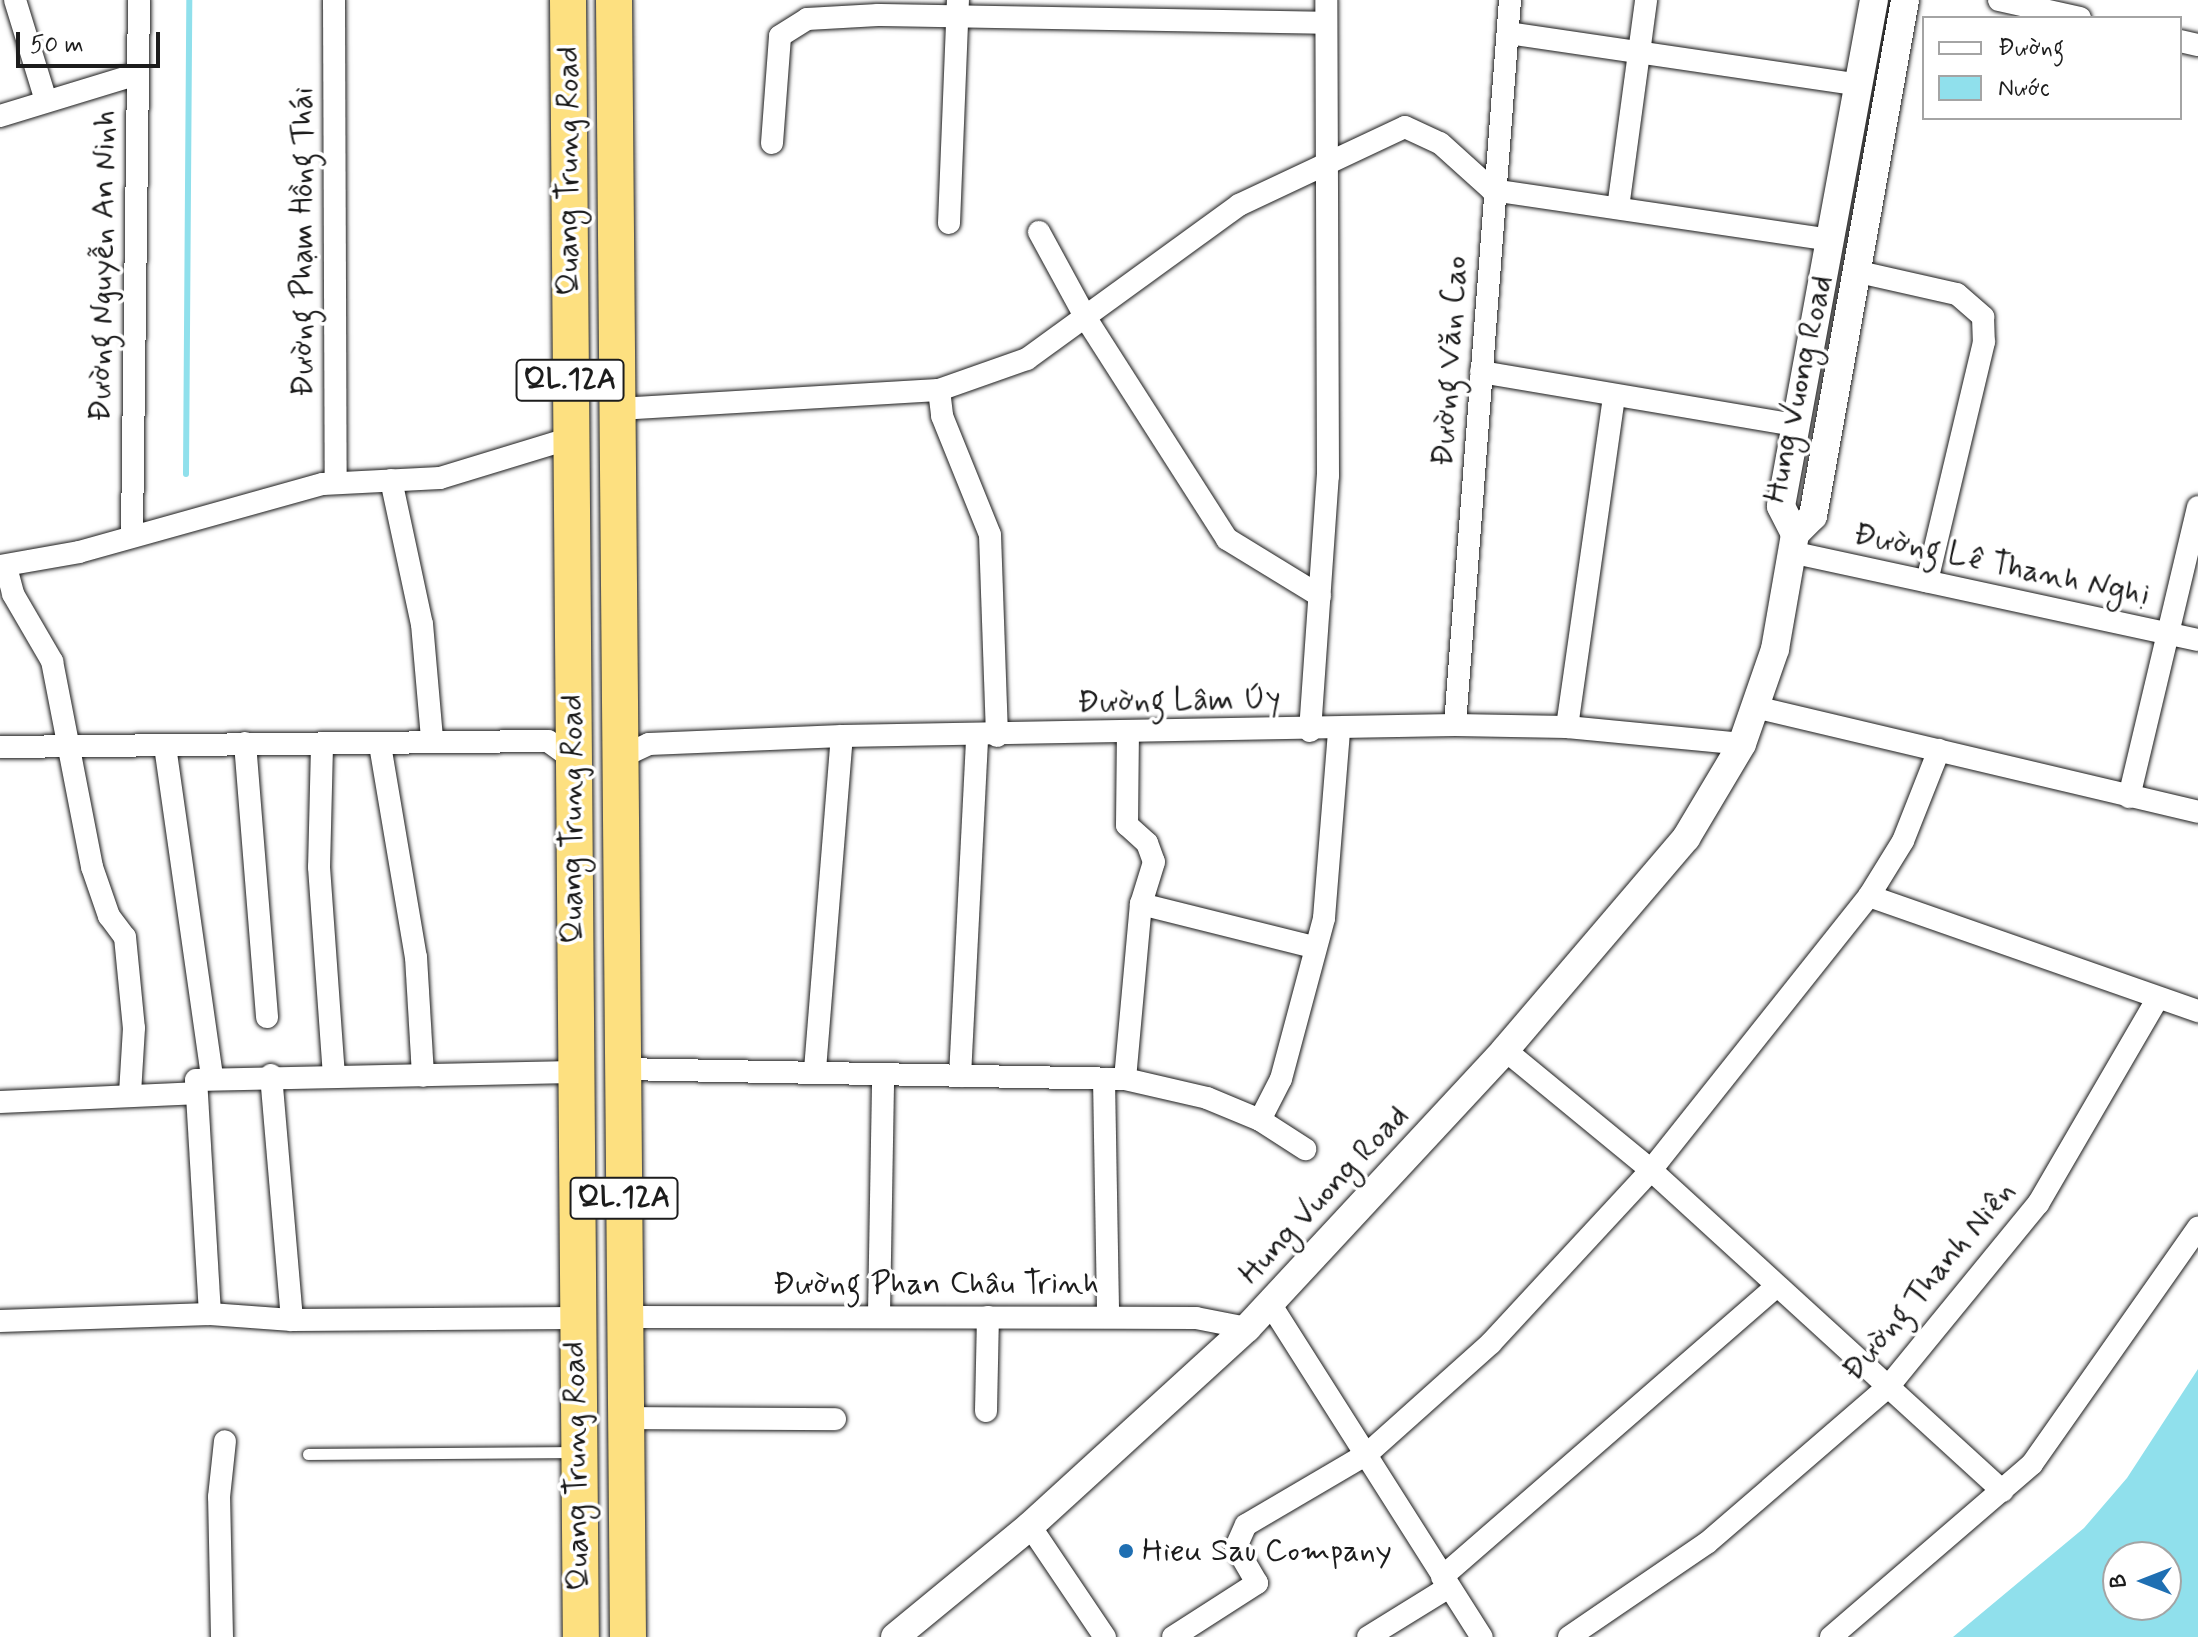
<!DOCTYPE html>
<html>
<head>
<meta charset="utf-8">
<style>
  body { margin:0 }
  #map { position:relative; width:2198px; height:1637px; overflow:hidden; background:#fff; font-family:Mynerve,sans-serif }
  div>[style] { position:absolute }
  .water>* { inset:0; background:#90e0ec }
  .stream>* { height:6px; margin:-3px; padding:0 3px; transform-origin:3px; border-radius:3px; background:#90e0ec }
  .roads { filter:drop-shadow(0 0 2px #1c1c1c) drop-shadow(0 0 2px #1c1c1c) }
  .service>* { height:11px; margin:-5.5px; padding:0 5.5px; transform-origin:5.5px; border-radius:5.5px; background:#fff }
  .minor>* { height:22px; margin:-11px; padding:0 11px; transform-origin:11px; border-radius:11px; background:#fff }
  .tertiary>* { height:28px; margin:-14px; padding:0 14px; transform-origin:14px; border-radius:14px; background:#fff }
  .trunk>* { height:36px; margin:-18px; padding:0 18px; transform-origin:18px; border-radius:18px; background:#fde080 }
  .dots>* { width:22px; height:22px; translate:-50% -50%; box-sizing:border-box; border:4px solid #fff; border-radius:50% }
  span { translate:-50% -50%; white-space:nowrap; text-align:center; line-height:1.15; -webkit-text-stroke:7px #fff; paint-order:stroke }
  .shield-label span { padding:2px 6px; background:#fff; border:2px solid; border-radius:6px; -webkit-text-stroke-width:0 }
  .shield-label { font-size:30px; color:#1c1c1c; font-weight:700 }
  .street-label { font-size:32px; color:#1c1c1c }
  .poi-label { font-size:32px; color:#1c1c1c }
  .left { translate:0 -50%; text-align:left }
  .legend { position:absolute; left:1922px; top:16px; width:260px; height:104px; box-sizing:border-box; background:#fff; border:2px solid #a4a4a4; margin:0; padding:10px 14px; list-style:none; font-size:24px; color:#1c1c1c }
  .legend li { display:flex; align-items:center; gap:16px; height:40px }
  .legend b { width:40px; border:2px solid #a4a4a4 }
  .north { position:absolute; left:2102px; top:1541px; width:80px; height:80px; box-sizing:border-box; background:#fff; border:2px solid #a4a4a4; border-radius:50%; rotate:270deg; font-size:22px; font-weight:700; line-height:32px; text-align:center; color:#1c1c1c }
  .north::after { content:''; display:block; margin:auto; width:28px; height:36px; background:#1f6fb2; clip-path:polygon(50% 0,100% 100%,50% 72%,0 100%) }
  .scale { position:absolute; left:16px; top:32px; width:144px; height:36px; box-sizing:border-box; border:4px solid #1c1c1c; border-top:0; padding-left:10px; font-size:24px; line-height:28px; white-space:nowrap; color:#1c1c1c; -webkit-text-stroke:6px #fff; paint-order:stroke }
</style>
</head>
<body>
<div id="map">
  <div class="water">
    <div style="clip-path:polygon(evenodd,2198px 1369px,2198px 1637px,1953px 1637px,2084px 1528px,2127px 1478px,2198px 1369px,2118px 1557px,2166px 1557px,2166px 1605px,2118px 1605px,2118px 1557px)"></div>
  </div>
  <div class="stream">
    <div style="left:186px;top:474px;width:474px;rotate:-89.6deg"></div>
  </div>
  <div class="roads">
    <div class="service">
      <div style="left:308px;top:1454px;width:268px;rotate:-0.4deg"></div>
    </div>
    <div class="minor">
      <div style="left:15px;top:0;width:106px;rotate:72.9deg"></div>
      <div style="left:334px;top:0;width:483px;rotate:89.8deg"></div>
      <div style="left:1999px;top:0;width:83px;rotate:12.5deg"></div>
      <div style="left:1508px;top:33px;width:355px;rotate:8.4deg"></div>
      <div style="left:2180px;top:41px;width:18px;rotate:13deg"></div>
      <div style="left:0;top:116px;width:143px;rotate:-17deg"></div>
      <div style="left:772px;top:143px;width:107px;rotate:-85.7deg"></div>
      <div style="left:780px;top:36px;width:32px;rotate:-32deg"></div>
      <div style="left:807px;top:19px;width:71px;rotate:-3.2deg"></div>
      <div style="left:878px;top:15px;width:448px;rotate:1deg"></div>
      <div style="left:1618px;top:208px;width:210px;rotate:-82.3deg"></div>
      <div style="left:949px;top:223px;width:223px;rotate:-87.7deg"></div>
      <div style="left:1039px;top:232px;width:100px;rotate:61.4deg"></div>
      <div style="left:1087px;top:320px;width:260px;rotate:57.4deg"></div>
      <div style="left:1227px;top:539px;width:109px;rotate:31.5deg"></div>
      <div style="left:1859px;top:272px;width:100px;rotate:12.7deg"></div>
      <div style="left:1957px;top:294px;width:35px;rotate:41deg"></div>
      <div style="left:1983px;top:317px;width:25px;rotate:88deg"></div>
      <div style="left:1984px;top:342px;width:246px;rotate:103.4deg"></div>
      <div style="left:1481px;top:372px;width:317px;rotate:9.6deg"></div>
      <div style="left:939px;top:390px;width:26px;rotate:83deg"></div>
      <div style="left:942px;top:416px;width:128px;rotate:68deg"></div>
      <div style="left:990px;top:535px;width:201px;rotate:88deg"></div>
      <div style="left:617px;top:409px;width:323px;rotate:-3.4deg"></div>
      <div style="left:939px;top:390px;width:93px;rotate:-19.4deg"></div>
      <div style="left:1027px;top:359px;width:262px;rotate:-36deg"></div>
      <div style="left:1239px;top:205px;width:183px;rotate:-25.2deg"></div>
      <div style="left:1405px;top:127px;width:38px;rotate:25deg"></div>
      <div style="left:1440px;top:143px;width:70px;rotate:42.1deg"></div>
      <div style="left:1492px;top:190px;width:343px;rotate:8.4deg"></div>
      <div style="left:391px;top:480px;width:147px;rotate:77.9deg"></div>
      <div style="left:422px;top:624px;width:115px;rotate:85deg"></div>
      <div style="left:132px;top:532px;width:532px;rotate:-89.25deg"></div>
      <div style="left:1791px;top:552px;width:416px;rotate:12.2deg"></div>
      <div style="left:0;top:566px;width:80px;rotate:-10deg"></div>
      <div style="left:79px;top:552px;width:253px;rotate:-15.6deg"></div>
      <div style="left:323px;top:484px;width:117px;rotate:-2.9deg"></div>
      <div style="left:440px;top:478px;width:137px;rotate:-17deg"></div>
      <div style="left:6px;top:567px;width:28px;rotate:75deg"></div>
      <div style="left:13px;top:594px;width:78px;rotate:59.8deg"></div>
      <div style="left:52px;top:661px;width:210px;rotate:79deg"></div>
      <div style="left:92px;top:867px;width:52px;rotate:70.9deg"></div>
      <div style="left:109px;top:916px;width:26px;rotate:53deg"></div>
      <div style="left:125px;top:937px;width:91px;rotate:84.4deg"></div>
      <div style="left:134px;top:1028px;width:65px;rotate:93.5deg"></div>
      <div style="left:1755px;top:707px;width:455px;rotate:13.3deg"></div>
      <div style="left:1455px;top:725px;width:727px;rotate:-85.66deg"></div>
      <div style="left:1567px;top:727px;width:335px;rotate:-81.9deg"></div>
      <div style="left:1310px;top:731px;width:256px;rotate:-86deg"></div>
      <div style="left:1328px;top:476px;width:476px;rotate:-90.2deg"></div>
      <div style="left:245px;top:743px;width:275px;rotate:85.4deg"></div>
      <div style="left:380px;top:745px;width:215px;rotate:80.4deg"></div>
      <div style="left:416px;top:957px;width:119px;rotate:86.6deg"></div>
      <div style="left:165px;top:746px;width:334px;rotate:81.9deg"></div>
      <div style="left:322px;top:746px;width:121px;rotate:91.4deg"></div>
      <div style="left:319px;top:867px;width:209px;rotate:85.9deg"></div>
      <div style="left:0;top:747px;width:548px;rotate:-0.63deg"></div>
      <div style="left:548px;top:741px;width:31px;rotate:36deg"></div>
      <div style="left:619px;top:758px;width:33px;rotate:-25deg"></div>
      <div style="left:649px;top:744px;width:193px;rotate:-2.4deg"></div>
      <div style="left:842px;top:736px;width:613px;rotate:-1.03deg"></div>
      <div style="left:1455px;top:725px;width:112px;rotate:1deg"></div>
      <div style="left:1567px;top:727px;width:176px;rotate:5.5deg"></div>
      <div style="left:2129px;top:797px;width:298px;rotate:-76.6deg"></div>
      <div style="left:1869px;top:896px;width:349px;rotate:19.3deg"></div>
      <div style="left:1141px;top:904px;width:178px;rotate:14deg"></div>
      <div style="left:1505px;top:1050px;width:189px;rotate:39.4deg"></div>
      <div style="left:1651px;top:1170px;width:476px;rotate:42.4deg"></div>
      <div style="left:622px;top:1069px;width:503px;rotate:1.14deg"></div>
      <div style="left:1125px;top:1079px;width:84px;rotate:13deg"></div>
      <div style="left:1207px;top:1098px;width:57px;rotate:22.5deg"></div>
      <div style="left:1260px;top:1120px;width:54px;rotate:32.8deg"></div>
      <div style="left:815px;top:1070px;width:335px;rotate:-85.4deg"></div>
      <div style="left:271px;top:1075px;width:246px;rotate:85.1deg"></div>
      <div style="left:960px;top:1076px;width:339px;rotate:-87.1deg"></div>
      <div style="left:1104px;top:1079px;width:238px;rotate:89deg"></div>
      <div style="left:1125px;top:1079px;width:176px;rotate:-84.8deg"></div>
      <div style="left:1141px;top:904px;width:44px;rotate:-72.8deg"></div>
      <div style="left:1154px;top:862px;width:20px;rotate:-110deg"></div>
      <div style="left:1147px;top:843px;width:27px;rotate:-138deg"></div>
      <div style="left:1127px;top:825px;width:92px;rotate:-89.4deg"></div>
      <div style="left:0;top:1102px;width:195px;rotate:-2.6deg"></div>
      <div style="left:1260px;top:1120px;width:46px;rotate:-62.9deg"></div>
      <div style="left:1281px;top:1079px;width:167px;rotate:-75deg"></div>
      <div style="left:1324px;top:918px;width:189px;rotate:-85.4deg"></div>
      <div style="left:1269px;top:1302px;width:397px;rotate:57.6deg"></div>
      <div style="left:210px;top:1314px;width:234px;rotate:-93.4deg"></div>
      <div style="left:196px;top:1080px;width:378px;rotate:-1.2deg"></div>
      <div style="left:879px;top:1314px;width:239px;rotate:-89deg"></div>
      <div style="left:625px;top:1317px;width:571px;rotate:0.1deg"></div>
      <div style="left:1196px;top:1318px;width:52px;rotate:11.1deg"></div>
      <div style="left:0;top:1321px;width:210px;rotate:-1.9deg"></div>
      <div style="left:210px;top:1314px;width:82px;rotate:4.2deg"></div>
      <div style="left:292px;top:1320px;width:282px;rotate:-0.4deg"></div>
      <div style="left:986px;top:1411px;width:94px;rotate:-88.8deg"></div>
      <div style="left:626px;top:1418px;width:209px;rotate:0.3deg"></div>
      <div style="left:1030px;top:1526px;width:134px;rotate:56deg"></div>
      <div style="left:1442px;top:1577px;width:441px;rotate:-41deg"></div>
      <div style="left:222px;top:1637px;width:140px;rotate:-91.2deg"></div>
      <div style="left:219px;top:1497px;width:56px;rotate:-83.9deg"></div>
      <div style="left:1173px;top:1637px;width:100px;rotate:-32.7deg"></div>
      <div style="left:1257px;top:1583px;width:42px;rotate:-120.3deg"></div>
      <div style="left:1236px;top:1547px;width:24px;rotate:-66deg"></div>
      <div style="left:1246px;top:1525px;width:140px;rotate:-30.4deg"></div>
      <div style="left:1367px;top:1454px;width:166px;rotate:-41.8deg"></div>
      <div style="left:1491px;top:1343px;width:236px;rotate:-47.2deg"></div>
      <div style="left:1651px;top:1170px;width:350px;rotate:-51.5deg"></div>
      <div style="left:1869px;top:896px;width:65px;rotate:-58.3deg"></div>
      <div style="left:1903px;top:841px;width:98px;rotate:-68.4deg"></div>
      <div style="left:1368px;top:1637px;width:95px;rotate:-31.7deg"></div>
      <div style="left:1569px;top:1637px;width:167px;rotate:-34.3deg"></div>
      <div style="left:1707px;top:1543px;width:239px;rotate:-40.8deg"></div>
      <div style="left:1888px;top:1387px;width:237px;rotate:-50.7deg"></div>
      <div style="left:2038px;top:1204px;width:238px;rotate:-59.8deg"></div>
      <div style="left:1831px;top:1637px;width:265px;rotate:-40.7deg"></div>
      <div style="left:2032px;top:1464px;width:289px;rotate:-54.9deg"></div>
    </div>
    <div class="tertiary">
      <div style="left:1795px;top:534px;width:25px;rotate:-45deg"></div>
      <div style="left:1813px;top:516px;width:524px;rotate:-79.89deg"></div>
      <div style="left:1795px;top:534px;width:31px;rotate:-117deg"></div>
      <div style="left:1781px;top:506px;width:514px;rotate:-79.59deg"></div>
      <div style="left:895px;top:1637px;width:175px;rotate:-39.4deg"></div>
      <div style="left:1030px;top:1526px;width:294px;rotate:-42.4deg"></div>
      <div style="left:1247px;top:1328px;width:379px;rotate:-47.1deg"></div>
      <div style="left:1505px;top:1050px;width:279px;rotate:-49.5deg"></div>
      <div style="left:1686px;top:838px;width:109px;rotate:-59.2deg"></div>
      <div style="left:1742px;top:744px;width:101px;rotate:-70.8deg"></div>
      <div style="left:1775px;top:649px;width:117px;rotate:-80.1deg"></div>
    </div>
    <div class="trunk">
      <div style="left:568px;top:0;width:1637px;rotate:89.55deg"></div>
      <div style="left:614px;top:0;width:1637px;rotate:89.51deg"></div>
    </div>
  </div>
  <div class="dots">
    <div style="left:1126px;top:1551px;background:#1f6fb2"></div>
  </div>
  <div class="shield-label">
    <span style="left:570px;top:380px">QL.12A</span>
    <span style="left:624px;top:1198px">QL.12A</span>
  </div>
  <div class="street-label">
    <span style="left:569px;top:171px;rotate:-90deg">Quang Trung Road</span>
    <span style="left:303px;top:242px;rotate:-90deg">Đường Phạm Hồng Thái</span>
    <span style="left:103px;top:266px;rotate:-89deg">Đường Nguyễn An Ninh</span>
    <span style="left:1450px;top:361px;rotate:-86deg">Đường Văn Cao</span>
    <span style="left:1799px;top:389px;rotate:-78deg">Hung Vuong Road</span>
    <span style="left:2001px;top:565px;rotate:12deg">Đường Lê Thanh Nghị</span>
    <span style="left:1179px;top:701px;rotate:-1deg">Đường Lâm Úy</span>
    <span style="left:573px;top:819px;rotate:-90deg">Quang Trung Road</span>
    <span style="left:1324px;top:1195px;rotate:-47deg">Hung Vuong Road</span>
    <span style="left:1929px;top:1281px;rotate:-50deg">Đường Thanh Niên</span>
    <span style="left:936px;top:1284px">Đường Phan Châu Trinh</span>
    <span style="left:577px;top:1466px;rotate:-91deg">Quang Trung Road</span>
  </div>
  <div class="poi-label">
    <span class="left" style="left:1142px;top:1551px">Hieu Sau Company</span>
  </div>
  <ul class="legend">
  <li><b style="height:10px;background:#fff"></b>Đường</li>
  <li><b style="height:22px;background:#90e0ec"></b>Nước</li>
  </ul>
  <div class="north">B</div>
  <div class="scale">50 m</div>
</div>
</body>
</html>
